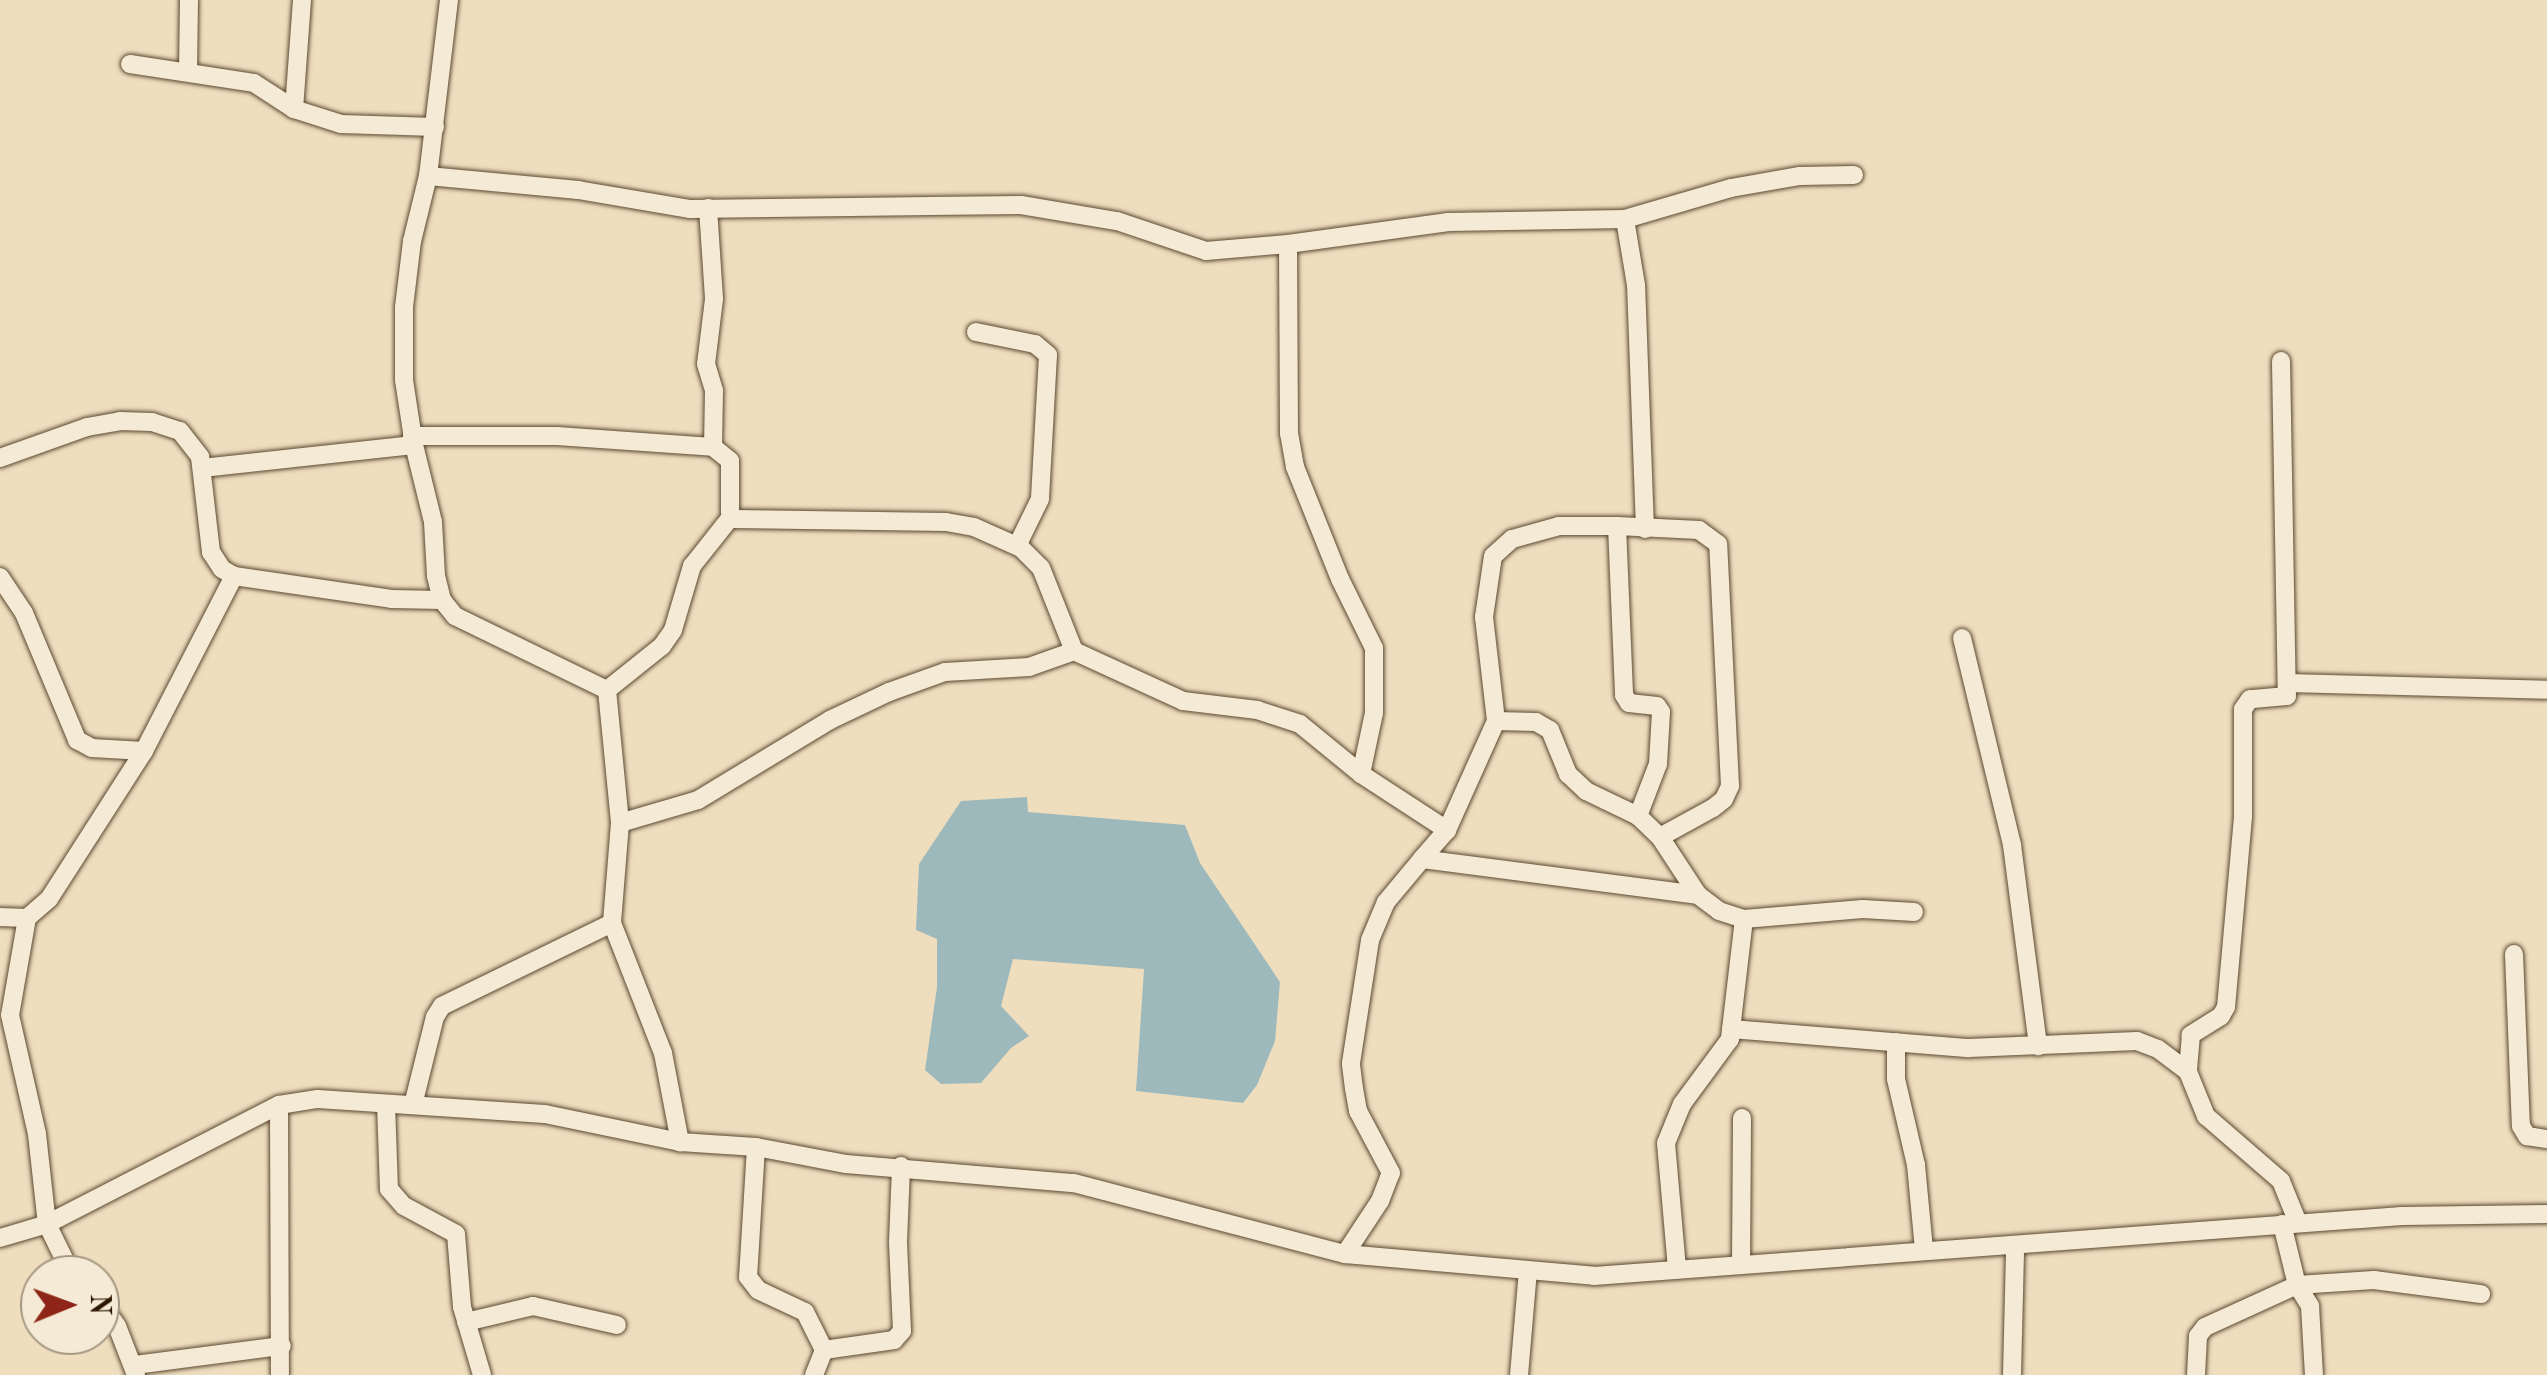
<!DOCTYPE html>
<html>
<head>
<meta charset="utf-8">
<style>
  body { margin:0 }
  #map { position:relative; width:2547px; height:1375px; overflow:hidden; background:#eedebe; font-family:"Old Standard TT",serif }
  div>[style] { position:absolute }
  .water>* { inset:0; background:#9eb9bc }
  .roads { filter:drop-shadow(0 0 2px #5c4830) drop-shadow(0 0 2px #5c4830) }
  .minor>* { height:18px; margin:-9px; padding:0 9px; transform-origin:9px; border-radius:9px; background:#f4ead5 }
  span { translate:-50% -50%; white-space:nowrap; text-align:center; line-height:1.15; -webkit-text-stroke:9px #f4ead5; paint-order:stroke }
  .north { position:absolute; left:20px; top:1255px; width:100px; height:100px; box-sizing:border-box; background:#f4ead5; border:2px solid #a49580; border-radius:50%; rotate:89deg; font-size:28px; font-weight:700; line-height:40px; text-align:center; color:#2c1600 }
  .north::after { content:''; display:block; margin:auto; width:35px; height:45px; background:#8f2418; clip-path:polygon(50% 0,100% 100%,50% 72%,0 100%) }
</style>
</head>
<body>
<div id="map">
  <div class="water">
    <div style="clip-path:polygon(1027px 797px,1028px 812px,1185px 825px,1200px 863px,1280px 982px,1275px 1041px,1257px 1085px,1243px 1103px,1136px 1091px,1144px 969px,1013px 959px,1001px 1006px,1029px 1036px,1011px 1048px,981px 1083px,941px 1084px,925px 1070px,937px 987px,937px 939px,916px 930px,919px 864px,961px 801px)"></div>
  </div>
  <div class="roads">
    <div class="minor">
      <div style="left:449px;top:0;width:177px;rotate:96.8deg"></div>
      <div style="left:428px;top:176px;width:67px;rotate:103.8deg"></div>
      <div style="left:412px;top:241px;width:66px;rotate:96.9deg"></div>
      <div style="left:404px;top:307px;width:73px;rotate:90deg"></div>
      <div style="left:404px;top:380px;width:66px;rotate:81.3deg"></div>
      <div style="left:414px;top:445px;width:79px;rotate:76.1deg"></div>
      <div style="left:433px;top:522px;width:54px;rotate:86.8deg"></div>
      <div style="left:436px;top:576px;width:25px;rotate:76deg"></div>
      <div style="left:442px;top:600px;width:21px;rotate:51deg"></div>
      <div style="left:455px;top:616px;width:169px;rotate:26deg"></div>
      <div style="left:607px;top:690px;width:134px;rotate:84.4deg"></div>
      <div style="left:620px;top:823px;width:100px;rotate:94.6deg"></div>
      <div style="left:612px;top:923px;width:140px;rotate:68.6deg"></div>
      <div style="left:663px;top:1053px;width:91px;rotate:79.2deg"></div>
      <div style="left:130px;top:64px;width:125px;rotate:8.7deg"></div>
      <div style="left:254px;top:83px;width:48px;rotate:33deg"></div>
      <div style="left:294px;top:109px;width:49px;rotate:17.7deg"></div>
      <div style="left:341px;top:124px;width:94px;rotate:1.8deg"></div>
      <div style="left:188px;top:72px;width:72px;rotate:-89.2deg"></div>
      <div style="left:294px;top:109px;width:109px;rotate:-85.8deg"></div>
      <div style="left:428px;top:176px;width:151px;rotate:5.3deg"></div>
      <div style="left:578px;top:190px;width:114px;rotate:9.6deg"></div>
      <div style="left:690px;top:209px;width:331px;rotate:-0.7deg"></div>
      <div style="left:1021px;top:205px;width:97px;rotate:9.5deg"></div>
      <div style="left:1117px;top:221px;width:94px;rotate:18.6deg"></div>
      <div style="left:1206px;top:251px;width:82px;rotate:-4.9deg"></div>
      <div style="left:708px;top:208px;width:91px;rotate:86.2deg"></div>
      <div style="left:714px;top:299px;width:65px;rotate:97deg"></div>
      <div style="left:706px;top:364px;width:28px;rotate:73deg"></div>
      <div style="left:714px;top:391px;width:56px;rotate:91deg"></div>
      <div style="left:976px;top:332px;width:60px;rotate:11.5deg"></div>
      <div style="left:1035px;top:344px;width:17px;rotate:40deg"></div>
      <div style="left:1048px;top:355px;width:144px;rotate:93.2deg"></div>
      <div style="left:1040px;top:499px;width:52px;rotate:116.1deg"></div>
      <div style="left:2281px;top:361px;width:335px;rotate:89deg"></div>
      <div style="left:2287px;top:696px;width:37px;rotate:175deg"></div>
      <div style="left:2250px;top:699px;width:12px;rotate:125deg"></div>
      <div style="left:2243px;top:709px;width:108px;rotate:90deg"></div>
      <div style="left:2243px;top:817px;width:191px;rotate:95.1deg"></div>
      <div style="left:2226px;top:1007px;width:10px;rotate:119deg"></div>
      <div style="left:2221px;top:1016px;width:36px;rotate:148deg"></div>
      <div style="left:2191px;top:1035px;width:37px;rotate:95deg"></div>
      <div style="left:2188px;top:1072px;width:48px;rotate:67.8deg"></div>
      <div style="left:2206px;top:1116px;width:99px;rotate:40.9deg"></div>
      <div style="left:2281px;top:1181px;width:45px;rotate:68deg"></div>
      <div style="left:412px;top:436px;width:145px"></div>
      <div style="left:557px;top:436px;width:156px;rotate:4deg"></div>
      <div style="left:713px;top:447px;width:22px;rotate:39deg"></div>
      <div style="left:730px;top:461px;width:51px;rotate:90deg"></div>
      <div style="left:730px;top:512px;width:8px;rotate:60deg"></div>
      <div style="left:734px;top:519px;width:212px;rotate:0.8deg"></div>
      <div style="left:946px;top:522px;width:28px;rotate:10deg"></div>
      <div style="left:974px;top:527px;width:51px;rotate:24.1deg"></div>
      <div style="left:1021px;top:548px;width:28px;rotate:45deg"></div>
      <div style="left:1041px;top:568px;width:89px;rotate:68.3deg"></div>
      <div style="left:1074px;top:651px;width:120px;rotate:24.6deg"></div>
      <div style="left:1183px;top:701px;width:75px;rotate:6.9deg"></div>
      <div style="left:1257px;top:710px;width:45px;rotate:18deg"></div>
      <div style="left:1300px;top:724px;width:79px;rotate:39.3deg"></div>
      <div style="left:1361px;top:774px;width:103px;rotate:33.1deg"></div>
      <div style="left:0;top:458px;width:92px;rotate:-19.6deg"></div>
      <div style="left:87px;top:427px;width:34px;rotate:-10deg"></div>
      <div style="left:120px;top:421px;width:32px;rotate:2deg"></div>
      <div style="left:152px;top:422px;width:29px;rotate:18deg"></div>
      <div style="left:180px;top:431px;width:33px;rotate:52deg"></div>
      <div style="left:200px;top:457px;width:96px;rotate:83.4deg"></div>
      <div style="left:211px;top:552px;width:20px;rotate:57deg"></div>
      <div style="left:222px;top:569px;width:14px;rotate:30deg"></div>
      <div style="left:234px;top:576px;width:159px;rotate:8.3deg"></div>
      <div style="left:391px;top:599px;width:51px;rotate:1.1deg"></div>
      <div style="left:202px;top:468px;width:213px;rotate:-6.2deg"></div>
      <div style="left:1617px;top:526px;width:169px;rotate:87.6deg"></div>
      <div style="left:1624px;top:695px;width:9px;rotate:58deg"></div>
      <div style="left:1629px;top:703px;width:28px;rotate:6deg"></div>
      <div style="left:1657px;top:706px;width:7px;rotate:56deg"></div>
      <div style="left:1661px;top:712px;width:52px;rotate:93.3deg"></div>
      <div style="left:1658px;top:764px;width:56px;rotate:111deg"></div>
      <div style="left:1645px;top:529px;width:244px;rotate:-92.1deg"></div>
      <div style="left:1636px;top:285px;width:67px;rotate:-99.5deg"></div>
      <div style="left:1625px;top:219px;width:110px;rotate:-16.3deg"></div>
      <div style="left:1731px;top:188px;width:70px;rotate:-9.9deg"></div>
      <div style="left:1800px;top:176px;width:54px;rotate:-1.1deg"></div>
      <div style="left:0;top:577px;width:43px;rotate:56.3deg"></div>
      <div style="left:24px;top:613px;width:138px;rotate:67.3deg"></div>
      <div style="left:77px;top:740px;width:17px;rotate:28deg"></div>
      <div style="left:92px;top:748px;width:52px;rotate:3.3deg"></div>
      <div style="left:1962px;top:638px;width:213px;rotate:76.4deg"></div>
      <div style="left:2012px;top:845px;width:203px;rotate:82.6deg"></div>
      <div style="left:2287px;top:683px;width:260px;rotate:1.5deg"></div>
      <div style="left:607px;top:690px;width:70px;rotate:-38.7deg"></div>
      <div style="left:662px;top:646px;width:19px;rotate:-55deg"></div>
      <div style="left:673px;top:630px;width:67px;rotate:-73.5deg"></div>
      <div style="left:692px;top:566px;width:63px;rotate:-51.5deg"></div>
      <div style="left:1496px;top:721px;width:120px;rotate:114.2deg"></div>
      <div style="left:1447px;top:830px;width:38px;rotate:131deg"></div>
      <div style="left:1422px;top:859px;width:278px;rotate:7.4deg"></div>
      <div style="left:1361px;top:774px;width:62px;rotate:-78deg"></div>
      <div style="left:1374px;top:713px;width:65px;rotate:-90deg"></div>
      <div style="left:1374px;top:648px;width:77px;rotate:-116.2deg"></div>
      <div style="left:1340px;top:579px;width:121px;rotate:-111.9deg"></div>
      <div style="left:1295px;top:467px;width:34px;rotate:-100deg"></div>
      <div style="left:1289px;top:434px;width:190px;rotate:-90.3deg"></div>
      <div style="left:1288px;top:244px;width:162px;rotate:-7.8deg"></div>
      <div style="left:1448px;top:222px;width:177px;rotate:-1deg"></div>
      <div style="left:620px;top:823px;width:81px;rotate:-16.4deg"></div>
      <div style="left:698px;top:800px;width:154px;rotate:-31.2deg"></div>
      <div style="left:830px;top:720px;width:65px;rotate:-25.4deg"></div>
      <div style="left:889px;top:692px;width:59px;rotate:-19.7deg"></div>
      <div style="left:945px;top:672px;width:84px;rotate:-3.4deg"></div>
      <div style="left:1029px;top:667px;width:48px;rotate:-19.6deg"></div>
      <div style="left:1660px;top:837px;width:60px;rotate:-28.7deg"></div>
      <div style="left:1713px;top:808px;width:14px;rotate:-39deg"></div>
      <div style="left:1724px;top:799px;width:14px;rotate:-65deg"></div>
      <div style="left:1730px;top:786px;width:242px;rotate:-92.8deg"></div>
      <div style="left:1718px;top:544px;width:24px;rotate:-144deg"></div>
      <div style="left:1699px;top:530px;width:82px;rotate:-177.2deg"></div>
      <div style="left:1617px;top:526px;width:58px;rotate:180deg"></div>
      <div style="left:1559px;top:526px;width:49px;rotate:164.5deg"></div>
      <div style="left:1512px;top:539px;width:25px;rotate:138deg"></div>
      <div style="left:1493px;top:556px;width:62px;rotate:98.4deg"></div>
      <div style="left:1484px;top:617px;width:105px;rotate:83.4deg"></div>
      <div style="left:1496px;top:721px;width:40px;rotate:1.4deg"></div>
      <div style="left:1536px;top:722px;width:16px;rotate:30deg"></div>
      <div style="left:1550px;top:730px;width:48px;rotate:67.8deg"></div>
      <div style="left:1568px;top:774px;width:25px;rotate:43deg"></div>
      <div style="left:1586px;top:791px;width:58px;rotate:25.7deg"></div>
      <div style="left:1638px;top:816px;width:30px;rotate:44deg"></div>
      <div style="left:1660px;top:837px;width:69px;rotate:56.8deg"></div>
      <div style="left:1698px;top:895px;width:26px;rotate:37deg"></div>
      <div style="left:1719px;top:911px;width:26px;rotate:18deg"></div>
      <div style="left:1744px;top:919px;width:121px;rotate:96.7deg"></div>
      <div style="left:1730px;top:1039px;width:81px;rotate:126.4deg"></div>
      <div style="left:1682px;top:1104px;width:42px;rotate:112.3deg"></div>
      <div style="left:1666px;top:1143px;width:127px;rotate:85deg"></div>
      <div style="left:0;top:917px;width:27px;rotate:2deg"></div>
      <div style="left:27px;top:918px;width:29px;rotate:-41deg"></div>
      <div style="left:49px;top:899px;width:176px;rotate:-57.3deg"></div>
      <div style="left:144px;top:751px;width:197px;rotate:-62.8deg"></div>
      <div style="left:27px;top:918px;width:98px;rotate:99.9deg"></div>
      <div style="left:10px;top:1015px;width:122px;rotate:77.2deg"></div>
      <div style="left:37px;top:1134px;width:91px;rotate:83.7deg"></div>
      <div style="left:47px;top:1224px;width:57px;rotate:63.9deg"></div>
      <div style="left:1744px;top:919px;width:119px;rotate:-4.8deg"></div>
      <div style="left:1863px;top:909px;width:51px;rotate:3.4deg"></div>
      <div style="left:2514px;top:954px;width:172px;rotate:87.7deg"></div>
      <div style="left:2521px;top:1126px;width:12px;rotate:59deg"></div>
      <div style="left:2527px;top:1136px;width:20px;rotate:9deg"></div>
      <div style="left:1731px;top:1029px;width:239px;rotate:4.6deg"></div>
      <div style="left:1969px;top:1048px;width:168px;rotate:-2.4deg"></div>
      <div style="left:2137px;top:1041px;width:22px;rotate:21deg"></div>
      <div style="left:2158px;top:1049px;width:38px;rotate:37deg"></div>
      <div style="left:1896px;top:1042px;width:37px;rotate:90deg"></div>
      <div style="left:1896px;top:1079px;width:88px;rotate:76.9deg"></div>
      <div style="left:1916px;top:1165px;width:85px;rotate:84.6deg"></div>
      <div style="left:386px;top:1104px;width:85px;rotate:88deg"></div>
      <div style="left:389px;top:1189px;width:23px;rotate:49deg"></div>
      <div style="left:404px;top:1206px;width:59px;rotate:28.3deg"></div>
      <div style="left:456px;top:1234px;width:73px;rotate:85.3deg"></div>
      <div style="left:462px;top:1307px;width:71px;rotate:73.6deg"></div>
      <div style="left:279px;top:1105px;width:270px;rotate:89.8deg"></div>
      <div style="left:413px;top:1105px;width:91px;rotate:-76deg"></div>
      <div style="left:435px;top:1017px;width:13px;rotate:-58deg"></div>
      <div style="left:442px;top:1006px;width:189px;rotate:-26deg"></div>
      <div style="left:756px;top:1147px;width:130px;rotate:93.5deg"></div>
      <div style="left:748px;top:1277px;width:16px;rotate:52deg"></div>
      <div style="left:758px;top:1290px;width:52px;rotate:25.1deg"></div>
      <div style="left:805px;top:1312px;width:42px;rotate:63.4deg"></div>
      <div style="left:2282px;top:1224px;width:63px;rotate:76.2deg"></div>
      <div style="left:2297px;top:1285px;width:25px;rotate:58deg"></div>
      <div style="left:2310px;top:1306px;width:69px;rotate:86.7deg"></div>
      <div style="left:0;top:1238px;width:49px;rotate:-16.6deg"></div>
      <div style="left:47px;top:1224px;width:261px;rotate:-27.2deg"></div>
      <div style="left:279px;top:1105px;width:39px;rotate:-9deg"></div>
      <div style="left:318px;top:1099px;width:227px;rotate:3.8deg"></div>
      <div style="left:545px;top:1114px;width:138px;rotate:11.7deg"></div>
      <div style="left:680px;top:1142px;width:76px;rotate:3.8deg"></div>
      <div style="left:756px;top:1147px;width:92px;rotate:10.7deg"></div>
      <div style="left:846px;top:1164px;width:229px;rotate:4.8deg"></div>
      <div style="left:1074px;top:1183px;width:280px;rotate:14.7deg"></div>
      <div style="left:1345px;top:1254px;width:250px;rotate:5deg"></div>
      <div style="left:1594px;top:1276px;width:810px;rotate:-4.25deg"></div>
      <div style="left:2402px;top:1216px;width:145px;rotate:-0.8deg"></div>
      <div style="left:1345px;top:1254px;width:64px;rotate:-56.6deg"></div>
      <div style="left:1380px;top:1201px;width:30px;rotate:-69deg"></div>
      <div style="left:1391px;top:1173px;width:70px;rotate:-118deg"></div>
      <div style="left:1358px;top:1111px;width:22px;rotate:-100deg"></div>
      <div style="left:1354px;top:1089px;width:26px;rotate:-97deg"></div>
      <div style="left:1351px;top:1063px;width:124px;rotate:-81.2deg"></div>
      <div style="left:1370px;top:940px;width:41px;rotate:-67.2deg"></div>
      <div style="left:1386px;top:902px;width:56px;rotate:-50.1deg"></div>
      <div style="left:1741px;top:1265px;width:147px;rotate:-89.6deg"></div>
      <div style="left:100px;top:1302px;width:29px;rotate:55deg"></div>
      <div style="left:117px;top:1326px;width:53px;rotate:68.8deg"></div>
      <div style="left:466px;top:1322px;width:69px;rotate:-13.4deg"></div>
      <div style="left:533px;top:1306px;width:86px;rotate:12.7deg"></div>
      <div style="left:135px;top:1365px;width:148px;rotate:-7.4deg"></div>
      <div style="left:814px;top:1375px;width:27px;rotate:-68deg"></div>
      <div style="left:824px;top:1350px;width:71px;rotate:-8.1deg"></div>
      <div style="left:894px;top:1340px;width:12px;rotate:-48deg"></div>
      <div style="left:902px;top:1331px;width:89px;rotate:-92.6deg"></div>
      <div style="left:898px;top:1242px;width:76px;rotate:-87.7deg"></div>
      <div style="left:1519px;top:1375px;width:104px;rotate:-85.1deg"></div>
      <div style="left:2012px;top:1375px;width:127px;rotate:-88.6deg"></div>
      <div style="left:2196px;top:1375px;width:39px;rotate:-87deg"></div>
      <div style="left:2198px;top:1336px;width:11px;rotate:-52deg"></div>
      <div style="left:2205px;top:1327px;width:101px;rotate:-24.5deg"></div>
      <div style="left:2297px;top:1285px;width:77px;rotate:-3.7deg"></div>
      <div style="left:2374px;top:1280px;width:108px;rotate:7.5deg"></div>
    </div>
  </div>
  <div class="north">N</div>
</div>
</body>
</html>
